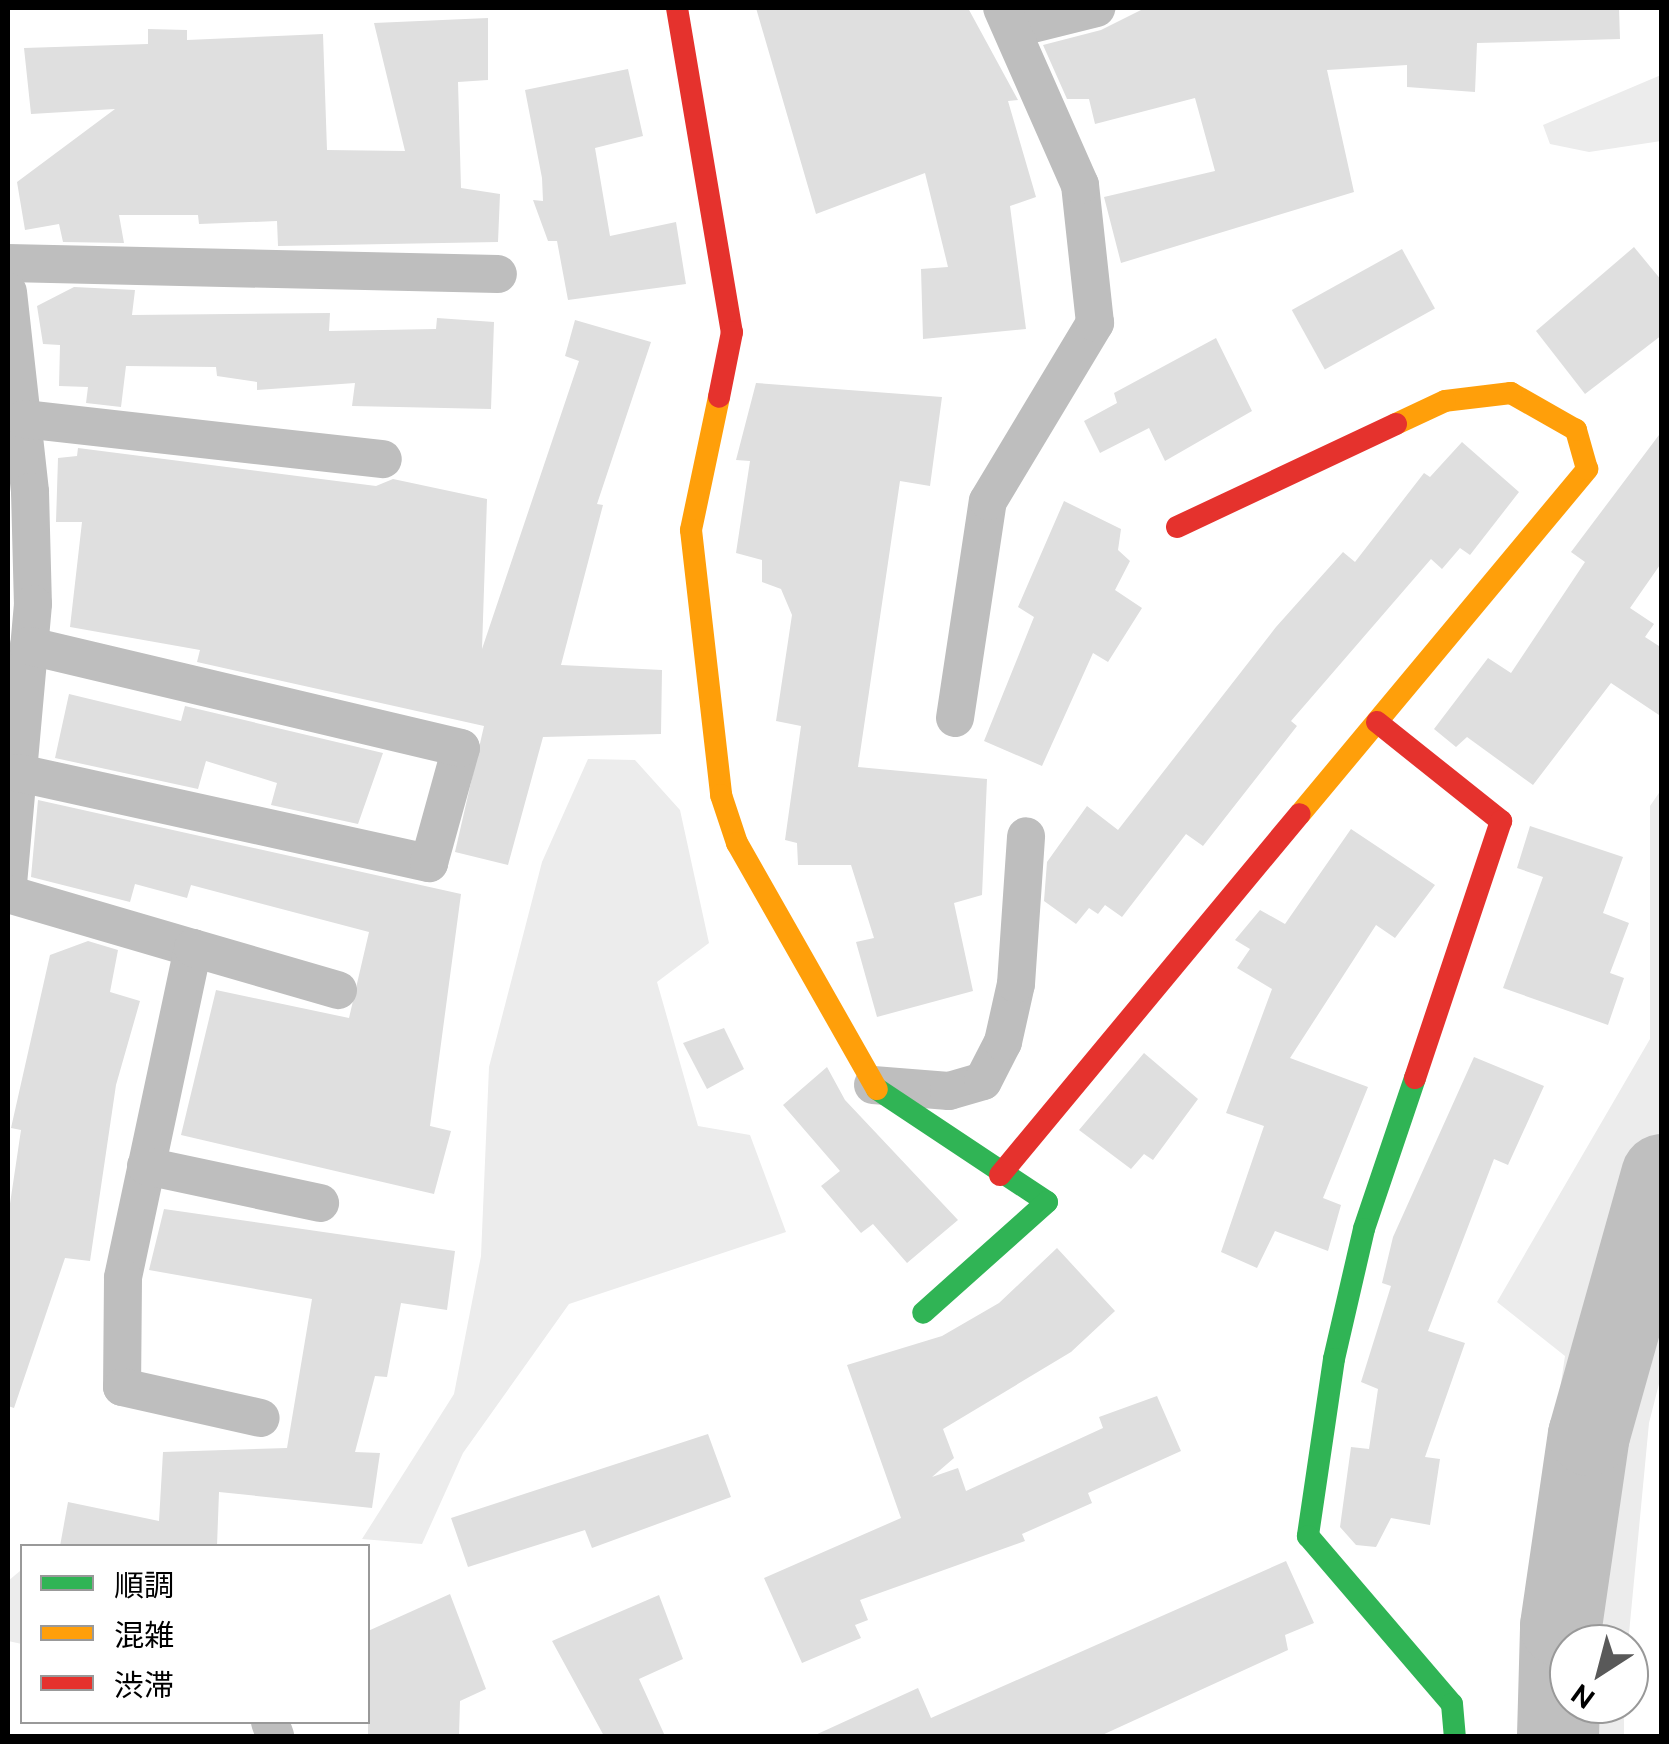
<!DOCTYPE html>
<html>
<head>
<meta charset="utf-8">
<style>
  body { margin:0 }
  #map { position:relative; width:1669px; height:1744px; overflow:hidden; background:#fff; font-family:Ubuntu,"Noto Sans JP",sans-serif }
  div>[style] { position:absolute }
  .green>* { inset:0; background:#ececec; transform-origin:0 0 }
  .river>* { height:82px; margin:-41px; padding:0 41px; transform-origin:41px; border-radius:41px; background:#bfbfbf }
  .building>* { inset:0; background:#dfdfdf; transform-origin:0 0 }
  .street>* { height:38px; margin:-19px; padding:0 19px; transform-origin:19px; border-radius:19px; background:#bebebe }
  .fast>* { height:22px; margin:-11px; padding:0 11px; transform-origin:11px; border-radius:11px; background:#30b455 }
  .slow>* { height:22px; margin:-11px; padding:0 11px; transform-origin:11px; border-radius:11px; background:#ff9f0a }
  .jam>* { height:22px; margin:-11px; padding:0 11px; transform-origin:11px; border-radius:11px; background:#e5322d }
  span { translate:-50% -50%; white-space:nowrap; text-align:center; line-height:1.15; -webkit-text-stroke:8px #fff; paint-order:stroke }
  .frame { position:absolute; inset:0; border:10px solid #000; pointer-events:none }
  .legend { position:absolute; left:20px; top:1544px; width:350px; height:180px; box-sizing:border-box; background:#fff; border:2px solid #999; margin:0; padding:12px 18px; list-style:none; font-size:30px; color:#000 }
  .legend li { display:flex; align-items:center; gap:20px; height:50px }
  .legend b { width:50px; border:2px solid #999 }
  .north { position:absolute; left:1549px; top:1624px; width:100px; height:100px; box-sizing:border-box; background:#fff; border:2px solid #999; border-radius:50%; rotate:216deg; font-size:28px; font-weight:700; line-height:40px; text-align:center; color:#000 }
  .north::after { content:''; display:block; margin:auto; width:35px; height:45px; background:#595959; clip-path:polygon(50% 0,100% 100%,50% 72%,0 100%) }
</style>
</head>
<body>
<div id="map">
  <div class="green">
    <div style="clip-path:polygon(1661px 75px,1661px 141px,1589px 152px,1550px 144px,1543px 125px)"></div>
    <div style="clip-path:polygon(588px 759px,635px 760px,680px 810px,709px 943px,657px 982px,698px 1126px,750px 1135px,786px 1232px,569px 1304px,463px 1453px,422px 1544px,362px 1539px,454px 1394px,481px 1256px,489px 1067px,542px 862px)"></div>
    <div style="clip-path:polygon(1661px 790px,1661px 1376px,1649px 1423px,1628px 1644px,1585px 1644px,1597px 1531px,1541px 1517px,1565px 1356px,1497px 1302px,1650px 1039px,1650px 806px)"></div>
    <div style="clip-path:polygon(20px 1571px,22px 1573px,22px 1644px,8px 1641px,8px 1581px)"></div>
    <div style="left:1578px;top:1704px;width:46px;height:32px"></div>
  </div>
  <div class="river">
    <div style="left:1558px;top:1736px;width:110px;rotate:-88.4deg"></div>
    <div style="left:1561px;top:1626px;width:193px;rotate:-81.7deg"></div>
    <div style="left:1589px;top:1435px;width:270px;rotate:-74.3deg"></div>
  </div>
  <div class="building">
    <div style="clip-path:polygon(756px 8px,968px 8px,1018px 100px,1008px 101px,1036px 197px,1010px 206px,1026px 329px,923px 339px,921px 269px,948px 267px,925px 173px,816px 214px)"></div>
    <div style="clip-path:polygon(1145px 8px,1619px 8px,1620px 39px,1477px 43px,1475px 92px,1407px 87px,1407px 65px,1327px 70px,1354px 192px,1121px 263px,1104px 197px,1215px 171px,1195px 98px,1095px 124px,1089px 99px,1067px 99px,1043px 45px,1101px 30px)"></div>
    <div style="clip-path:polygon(488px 18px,488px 80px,458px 82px,461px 188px,500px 194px,498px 242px,278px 246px,277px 221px,199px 224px,198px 215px,119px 215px,124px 243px,63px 242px,59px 224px,25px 230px,17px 182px,115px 109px,31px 114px,24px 48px,148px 44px,148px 29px,187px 30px,187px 40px,323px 34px,327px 150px,405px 151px,374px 23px)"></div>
    <div style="clip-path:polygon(628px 69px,643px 136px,595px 148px,610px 236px,676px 222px,686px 284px,568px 300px,557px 241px,548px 241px,533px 200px,543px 201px,542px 178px,525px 90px)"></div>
    <div style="clip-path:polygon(1634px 247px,1662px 281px,1662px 335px,1585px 394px,1536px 331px)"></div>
    <div style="left:1402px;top:249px;width:68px;height:126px;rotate:61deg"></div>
    <div style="clip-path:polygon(74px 287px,135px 290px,132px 315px,330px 313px,329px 331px,436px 329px,437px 318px,494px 322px,491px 409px,352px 406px,355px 383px,257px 390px,257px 382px,217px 376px,216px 367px,126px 366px,121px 407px,86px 403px,88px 387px,59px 386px,60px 345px,43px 344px,37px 306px)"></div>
    <div style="clip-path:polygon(575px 320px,651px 342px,597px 504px,603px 505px,561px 665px,662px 670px,661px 734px,543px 737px,508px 865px,455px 852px,484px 726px,197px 662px,200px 650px,70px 627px,82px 522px,56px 522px,58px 458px,77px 456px,78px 448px,376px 486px,393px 479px,487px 499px,482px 649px,579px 361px,565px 356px)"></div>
    <div style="clip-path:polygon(1216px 338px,1252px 411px,1165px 461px,1149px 428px,1100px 453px,1084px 421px,1117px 403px,1114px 393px)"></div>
    <div style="clip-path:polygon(756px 383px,942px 397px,930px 486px,900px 481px,858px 767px,987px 779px,982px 895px,954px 903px,973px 991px,877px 1017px,856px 942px,874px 938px,851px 865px,798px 865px,797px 843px,785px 840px,801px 726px,776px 721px,792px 615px,781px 589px,762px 582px,762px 560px,736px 553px,750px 461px,736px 460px)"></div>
    <div style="clip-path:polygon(1662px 431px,1662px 562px,1630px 608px,1654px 624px,1645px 637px,1662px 648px,1662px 717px,1611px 683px,1533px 785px,1467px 737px,1456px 747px,1434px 729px,1488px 658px,1511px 673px,1585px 562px,1571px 552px)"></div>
    <div style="clip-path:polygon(1462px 442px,1519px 492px,1470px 555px,1460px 548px,1442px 569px,1431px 559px,1291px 721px,1297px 726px,1203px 846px,1186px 834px,1122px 917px,1105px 905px,1098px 914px,1089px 908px,1076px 924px,1044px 901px,1047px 862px,1087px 806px,1118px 830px,1276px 627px,1343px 552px,1355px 562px,1424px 473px,1430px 477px)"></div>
    <div style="clip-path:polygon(1064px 501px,1121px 529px,1118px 550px,1130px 561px,1115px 590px,1142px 608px,1108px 662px,1093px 653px,1042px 766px,984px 741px,1034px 617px,1018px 607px)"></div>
    <div style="clip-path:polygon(69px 694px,181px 721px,185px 706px,383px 753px,358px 824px,271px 805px,277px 783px,206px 761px,198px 789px,55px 758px)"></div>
    <div style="clip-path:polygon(38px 800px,461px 894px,430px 1126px,451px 1131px,434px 1194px,181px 1135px,216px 990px,349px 1018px,369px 932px,191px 885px,187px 898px,135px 884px,130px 902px,31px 877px)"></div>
    <div style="clip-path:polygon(1530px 826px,1623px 857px,1603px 913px,1629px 923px,1610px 973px,1624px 978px,1608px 1025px,1503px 988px,1543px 877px,1517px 868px)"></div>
    <div style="clip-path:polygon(1351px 829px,1435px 885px,1395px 938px,1376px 925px,1290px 1058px,1368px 1087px,1323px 1198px,1341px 1205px,1328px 1251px,1275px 1231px,1257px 1268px,1221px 1252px,1264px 1126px,1226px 1113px,1272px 989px,1237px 968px,1250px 949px,1235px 940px,1260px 910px,1285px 924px)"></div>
    <div style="clip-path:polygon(88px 941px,118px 950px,110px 992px,140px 1001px,116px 1085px,90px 1261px,65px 1258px,14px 1408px,8px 1406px,8px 1217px,21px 1130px,11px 1128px,50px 955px)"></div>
    <div style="clip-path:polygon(724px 1028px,744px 1069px,707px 1089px,683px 1043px)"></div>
    <div style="clip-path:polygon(1144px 1053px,1198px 1099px,1153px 1160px,1144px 1154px,1131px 1169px,1079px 1130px)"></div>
    <div style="clip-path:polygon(1474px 1057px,1544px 1086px,1508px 1165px,1494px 1159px,1428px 1331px,1465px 1343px,1425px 1457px,1440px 1459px,1430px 1525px,1391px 1518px,1376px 1547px,1356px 1545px,1340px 1527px,1351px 1447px,1369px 1449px,1378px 1389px,1361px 1382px,1391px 1286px,1382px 1283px,1393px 1237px)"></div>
    <div style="clip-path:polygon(827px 1067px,845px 1100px,958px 1220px,907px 1263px,873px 1224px,861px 1233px,821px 1186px,840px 1171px,783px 1105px)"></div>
    <div style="clip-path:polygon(164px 1209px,455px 1251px,447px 1310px,401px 1303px,387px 1377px,375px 1376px,355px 1452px,380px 1453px,372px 1508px,219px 1492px,217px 1546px,60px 1546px,68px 1502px,159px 1521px,163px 1452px,287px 1448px,312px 1299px,149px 1270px)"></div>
    <div style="clip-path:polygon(1057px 1248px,1115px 1311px,1071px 1352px,943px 1429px,954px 1458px,932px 1477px,958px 1468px,966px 1491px,1103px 1428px,1099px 1417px,1157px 1396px,1181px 1451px,1088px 1493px,1092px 1503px,1022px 1534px,1025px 1541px,860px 1600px,868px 1620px,855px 1625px,861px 1638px,802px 1663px,764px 1578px,901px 1518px,847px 1365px,942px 1336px,999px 1303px)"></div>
    <div style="clip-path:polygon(708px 1434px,731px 1497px,592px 1548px,585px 1530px,468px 1567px,451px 1518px)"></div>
    <div style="clip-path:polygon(1286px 1561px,1314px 1623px,1285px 1635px,1288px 1650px,1100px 1736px,813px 1736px,918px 1688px,931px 1718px)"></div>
    <div style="clip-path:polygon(450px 1594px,486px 1689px,460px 1701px,459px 1736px,368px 1736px,368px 1631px)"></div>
    <div style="clip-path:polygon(659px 1595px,683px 1659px,639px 1679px,665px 1736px,604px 1736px,552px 1641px)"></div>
  </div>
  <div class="street">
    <div style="left:1012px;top:29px;width:87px;rotate:-14deg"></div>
    <div style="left:8px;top:263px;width:490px;rotate:1.3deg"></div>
    <div style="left:8px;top:292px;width:201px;rotate:83.7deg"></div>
    <div style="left:30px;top:492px;width:112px;rotate:88.5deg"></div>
    <div style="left:33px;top:604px;width:280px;rotate:95.1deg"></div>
    <div style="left:24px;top:419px;width:361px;rotate:6.4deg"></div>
    <div style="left:955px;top:718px;width:219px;rotate:-81.4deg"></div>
    <div style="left:988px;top:501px;width:208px;rotate:-59deg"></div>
    <div style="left:1095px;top:323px;width:139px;rotate:-96.2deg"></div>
    <div style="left:1080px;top:185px;width:193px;rotate:-113.8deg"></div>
    <div style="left:19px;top:773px;width:420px;rotate:12.4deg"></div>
    <div style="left:429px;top:863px;width:119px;rotate:-74.5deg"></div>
    <div style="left:461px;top:748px;width:444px;rotate:-166.7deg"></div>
    <div style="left:8px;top:894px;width:193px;rotate:16.3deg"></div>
    <div style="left:193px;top:948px;width:337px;rotate:102deg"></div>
    <div style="left:123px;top:1278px;width:109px;rotate:90.5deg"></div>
    <div style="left:122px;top:1387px;width:142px;rotate:12.6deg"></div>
    <div style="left:193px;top:948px;width:151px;rotate:16.2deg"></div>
    <div style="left:873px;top:1085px;width:76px;rotate:4.5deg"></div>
    <div style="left:949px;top:1091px;width:35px;rotate:-16deg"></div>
    <div style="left:983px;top:1081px;width:44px;rotate:-62.9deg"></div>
    <div style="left:1003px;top:1042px;width:59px;rotate:-77.4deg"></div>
    <div style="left:1016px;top:984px;width:148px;rotate:-86.1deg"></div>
    <div style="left:146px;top:1166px;width:178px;rotate:12deg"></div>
    <div style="left:270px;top:1722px;width:15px;rotate:70deg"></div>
  </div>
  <div class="fast">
    <div style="left:1415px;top:1078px;width:159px;rotate:108.7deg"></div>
    <div style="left:1364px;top:1229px;width:133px;rotate:103deg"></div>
    <div style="left:1334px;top:1359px;width:179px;rotate:98.4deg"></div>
    <div style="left:1308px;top:1536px;width:221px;rotate:49.4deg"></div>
    <div style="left:1452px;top:1704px;width:32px;rotate:85deg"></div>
    <div style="left:877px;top:1089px;width:204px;rotate:33.6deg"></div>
    <div style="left:1047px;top:1202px;width:166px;rotate:138.2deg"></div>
  </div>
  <div class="slow">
    <div style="left:719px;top:397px;width:136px;rotate:101.9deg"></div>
    <div style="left:691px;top:530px;width:267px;rotate:83.5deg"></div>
    <div style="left:721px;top:795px;width:51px;rotate:71.6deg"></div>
    <div style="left:737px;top:843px;width:283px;rotate:60.4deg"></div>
    <div style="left:1300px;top:814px;width:449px;rotate:-50.2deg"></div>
    <div style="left:1587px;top:469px;width:41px;rotate:-105.8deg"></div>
    <div style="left:1576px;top:430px;width:75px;rotate:-150.4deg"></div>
    <div style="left:1511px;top:393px;width:66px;rotate:173.1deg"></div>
    <div style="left:1445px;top:401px;width:54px;rotate:154.9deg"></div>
  </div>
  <div class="jam">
    <div style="left:677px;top:8px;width:329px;rotate:80.4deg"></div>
    <div style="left:732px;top:332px;width:66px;rotate:101.3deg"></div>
    <div style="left:1177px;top:527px;width:242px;rotate:-25.2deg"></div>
    <div style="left:1377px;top:722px;width:159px;rotate:38.6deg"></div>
    <div style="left:1501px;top:821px;width:271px;rotate:108.5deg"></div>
    <div style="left:1000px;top:1175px;width:469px;rotate:-50.3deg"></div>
  </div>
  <div class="frame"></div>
  <ul class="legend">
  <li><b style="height:12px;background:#30b455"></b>順調</li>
  <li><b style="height:12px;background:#ff9f0a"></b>混雑</li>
  <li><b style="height:12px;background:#e5322d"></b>渋滞</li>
  </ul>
  <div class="north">N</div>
</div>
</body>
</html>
